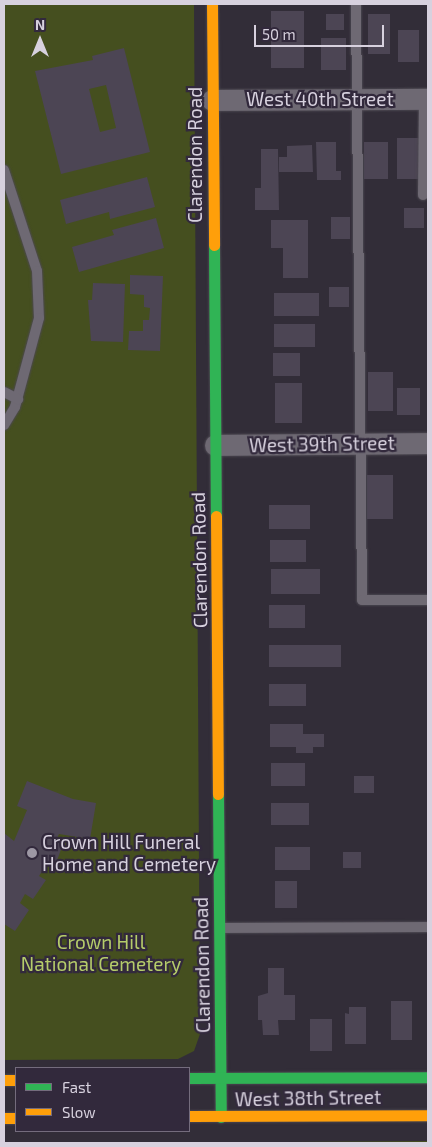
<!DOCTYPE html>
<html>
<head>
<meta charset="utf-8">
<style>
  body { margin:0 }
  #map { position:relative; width:432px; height:1147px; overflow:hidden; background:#322d38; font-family:"Exo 2",sans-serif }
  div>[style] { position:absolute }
  .green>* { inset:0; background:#454f1f }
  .building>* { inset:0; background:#4c4554; transform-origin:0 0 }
  .roads { filter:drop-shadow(0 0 1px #4c4851) drop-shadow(0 0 1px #4c4851) }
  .lane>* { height:10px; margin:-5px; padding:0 5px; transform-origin:5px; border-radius:5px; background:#6e6973 }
  .street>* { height:21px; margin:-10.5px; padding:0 10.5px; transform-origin:10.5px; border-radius:10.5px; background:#6e6973 }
  .fast>* { height:11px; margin:-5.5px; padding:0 5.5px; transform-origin:5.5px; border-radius:5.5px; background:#30b455 }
  .slow>* { height:11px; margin:-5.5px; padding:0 5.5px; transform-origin:5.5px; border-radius:5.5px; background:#ff9f0a }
  .dots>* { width:14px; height:14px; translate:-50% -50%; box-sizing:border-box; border:2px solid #32293c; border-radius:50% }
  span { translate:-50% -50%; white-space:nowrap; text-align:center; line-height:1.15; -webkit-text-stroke:4.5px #32293c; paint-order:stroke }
  .street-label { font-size:19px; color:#d7d1de }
  .poi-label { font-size:19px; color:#d7d1de }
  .left { translate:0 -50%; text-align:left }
  .park-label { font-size:19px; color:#b5cc6a }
  .frame { position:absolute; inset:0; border:5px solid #d7d1de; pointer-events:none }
  .legend { position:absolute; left:15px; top:1067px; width:175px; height:65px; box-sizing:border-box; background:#32293c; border:1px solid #746c7d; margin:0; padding:6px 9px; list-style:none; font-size:15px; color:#d7d1de }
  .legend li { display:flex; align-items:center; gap:10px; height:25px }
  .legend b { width:25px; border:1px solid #746c7d }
  .north { position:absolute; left:15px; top:15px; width:50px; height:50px; -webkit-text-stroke:4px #32293c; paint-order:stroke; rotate:0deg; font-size:14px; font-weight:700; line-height:20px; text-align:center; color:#d7d1de }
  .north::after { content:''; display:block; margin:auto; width:18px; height:22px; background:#d7d1de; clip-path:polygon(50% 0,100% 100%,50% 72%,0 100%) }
  .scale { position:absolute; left:254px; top:25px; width:130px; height:22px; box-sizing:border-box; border:2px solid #d7d1de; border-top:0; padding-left:6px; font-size:15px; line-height:18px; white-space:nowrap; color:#d7d1de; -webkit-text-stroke:4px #32293c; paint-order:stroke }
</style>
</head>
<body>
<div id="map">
  <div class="green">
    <div style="clip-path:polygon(4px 4px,194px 4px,200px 1034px,194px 1051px,178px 1059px,4px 1060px)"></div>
    <div style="clip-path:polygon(428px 1141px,428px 1143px,153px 1143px)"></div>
  </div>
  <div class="building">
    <div style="left:304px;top:11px;width:57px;height:33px;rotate:90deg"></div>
    <div style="left:326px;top:14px;width:18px;height:16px"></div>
    <div style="left:368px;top:14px;width:22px;height:40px"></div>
    <div style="left:398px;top:30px;width:21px;height:32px"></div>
    <div style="left:321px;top:38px;width:25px;height:32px"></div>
    <div style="clip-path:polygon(evenodd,124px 48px,150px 152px,61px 174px,35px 71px,93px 60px,92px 56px,124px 48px,106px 85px,116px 128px,100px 132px,89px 89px,106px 85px)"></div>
    <div style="left:397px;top:138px;width:23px;height:41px"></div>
    <div style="clip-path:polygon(316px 142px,336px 142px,336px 171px,341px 171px,341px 180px,317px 180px)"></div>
    <div style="left:364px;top:142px;width:24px;height:37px"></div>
    <div style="clip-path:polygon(312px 145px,313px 172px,279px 172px,279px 157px,287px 157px,287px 146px)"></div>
    <div style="clip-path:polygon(261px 149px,278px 149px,279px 210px,255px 210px,255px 188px,261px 188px)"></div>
    <div style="clip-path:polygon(147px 177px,155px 207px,110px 219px,109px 212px,66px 224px,60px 200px)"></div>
    <div style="left:404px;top:208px;width:20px;height:20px"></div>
    <div style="left:331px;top:217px;width:19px;height:22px"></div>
    <div style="clip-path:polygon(156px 218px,164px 248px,79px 272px,72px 247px,114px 235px,112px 230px)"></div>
    <div style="clip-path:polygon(271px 220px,308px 220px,308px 278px,283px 278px,283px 248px,271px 248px)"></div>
    <div style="clip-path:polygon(130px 275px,163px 276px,160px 351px,128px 350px,129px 331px,143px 331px,143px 320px,149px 320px,150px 308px,144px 307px,144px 295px,130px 294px)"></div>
    <div style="clip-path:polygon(93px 283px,125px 284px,123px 342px,91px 341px,88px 300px,92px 300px)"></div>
    <div style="left:329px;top:287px;width:20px;height:20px"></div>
    <div style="left:274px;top:293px;width:45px;height:23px"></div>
    <div style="left:274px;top:324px;width:41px;height:23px"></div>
    <div style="left:273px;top:353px;width:27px;height:23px"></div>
    <div style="left:368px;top:372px;width:25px;height:39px"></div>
    <div style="left:275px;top:383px;width:27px;height:40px"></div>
    <div style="left:397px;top:388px;width:23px;height:27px"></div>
    <div style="left:367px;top:475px;width:26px;height:44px"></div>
    <div style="left:269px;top:505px;width:41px;height:24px"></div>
    <div style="left:270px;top:540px;width:36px;height:22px"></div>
    <div style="left:271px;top:569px;width:49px;height:25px"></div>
    <div style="left:269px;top:605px;width:36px;height:23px"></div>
    <div style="left:269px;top:645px;width:72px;height:22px"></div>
    <div style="left:269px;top:684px;width:37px;height:22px"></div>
    <div style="clip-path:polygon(270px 724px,303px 724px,303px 734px,324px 734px,324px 747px,313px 747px,313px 753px,296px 753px,296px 747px,270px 747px)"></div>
    <div style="left:271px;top:763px;width:34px;height:23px"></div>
    <div style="left:354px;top:776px;width:20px;height:17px"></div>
    <div style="clip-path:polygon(27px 781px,73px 799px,96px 803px,90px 839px,59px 834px,56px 840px,63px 844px,55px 866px,48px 862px,39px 876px,46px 880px,33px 899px,25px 894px,20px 903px,29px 910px,15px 931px,4px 924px,4px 833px,14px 841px,27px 810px,17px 806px)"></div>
    <div style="left:271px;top:803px;width:38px;height:22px"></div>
    <div style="left:275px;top:847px;width:35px;height:23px"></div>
    <div style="left:343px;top:852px;width:18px;height:16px"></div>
    <div style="left:275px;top:881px;width:22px;height:27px"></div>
    <div style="clip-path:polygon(268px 968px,284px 968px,284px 995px,295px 995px,295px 1020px,278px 1020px,279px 1035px,263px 1035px,262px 1020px,258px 1020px,258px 996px,268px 993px)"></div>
    <div style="left:391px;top:1001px;width:21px;height:39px"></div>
    <div style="clip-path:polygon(349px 1007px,366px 1007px,366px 1044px,345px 1044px,345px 1013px,349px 1014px)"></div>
    <div style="left:310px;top:1019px;width:22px;height:32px"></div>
  </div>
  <div class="roads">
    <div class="lane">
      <div style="left:356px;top:4px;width:596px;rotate:89.42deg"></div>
      <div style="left:362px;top:600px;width:66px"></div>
      <div style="left:4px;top:170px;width:106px;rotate:71.9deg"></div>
      <div style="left:37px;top:271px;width:47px;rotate:87.6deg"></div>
      <div style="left:39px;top:318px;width:92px;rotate:105.1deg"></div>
      <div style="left:15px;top:407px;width:21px;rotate:121deg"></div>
      <div style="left:423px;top:195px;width:96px;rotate:-89.4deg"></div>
      <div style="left:4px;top:392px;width:16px;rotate:27deg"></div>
      <div style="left:220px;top:928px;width:208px;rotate:-0.3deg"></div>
    </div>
    <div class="street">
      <div style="left:212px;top:100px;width:216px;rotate:-0.3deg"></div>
      <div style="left:215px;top:445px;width:213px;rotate:-0.5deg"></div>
    </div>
    <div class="fast">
      <div style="left:214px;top:245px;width:271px;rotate:89.6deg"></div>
      <div style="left:218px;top:794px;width:323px;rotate:89.5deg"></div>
      <div style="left:189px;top:1078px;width:239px;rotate:-0.2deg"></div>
    </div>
    <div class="slow">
      <div style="left:212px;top:4px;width:241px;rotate:89.5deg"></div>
      <div style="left:216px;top:516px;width:278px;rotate:89.6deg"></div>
      <div style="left:4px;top:1080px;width:12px"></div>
      <div style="left:189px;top:1116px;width:239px;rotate:-0.2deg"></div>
      <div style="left:4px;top:1118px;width:12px"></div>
    </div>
  </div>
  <div class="dots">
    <div style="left:32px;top:853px;background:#9d98a4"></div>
  </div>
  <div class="street-label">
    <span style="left:320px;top:99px">West 40th Street</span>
    <span style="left:195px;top:155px;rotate:-90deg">Clarendon Road</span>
    <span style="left:322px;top:444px;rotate:-1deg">West 39th Street</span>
    <span style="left:199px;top:560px;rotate:-91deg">Clarendon Road</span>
    <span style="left:202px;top:965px;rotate:-91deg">Clarendon Road</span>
    <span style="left:308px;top:1098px;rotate:-1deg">West 38th Street</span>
  </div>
  <div class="poi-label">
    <span class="left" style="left:42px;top:853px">Crown Hill Funeral<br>Home and Cemetery</span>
  </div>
  <div class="park-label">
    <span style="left:101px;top:953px">Crown Hill<br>National Cemetery</span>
  </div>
  <div class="frame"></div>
  <ul class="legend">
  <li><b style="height:6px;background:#30b455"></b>Fast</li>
  <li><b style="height:6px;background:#ff9f0a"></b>Slow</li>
  </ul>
  <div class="north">N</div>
  <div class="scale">50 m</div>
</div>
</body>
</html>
